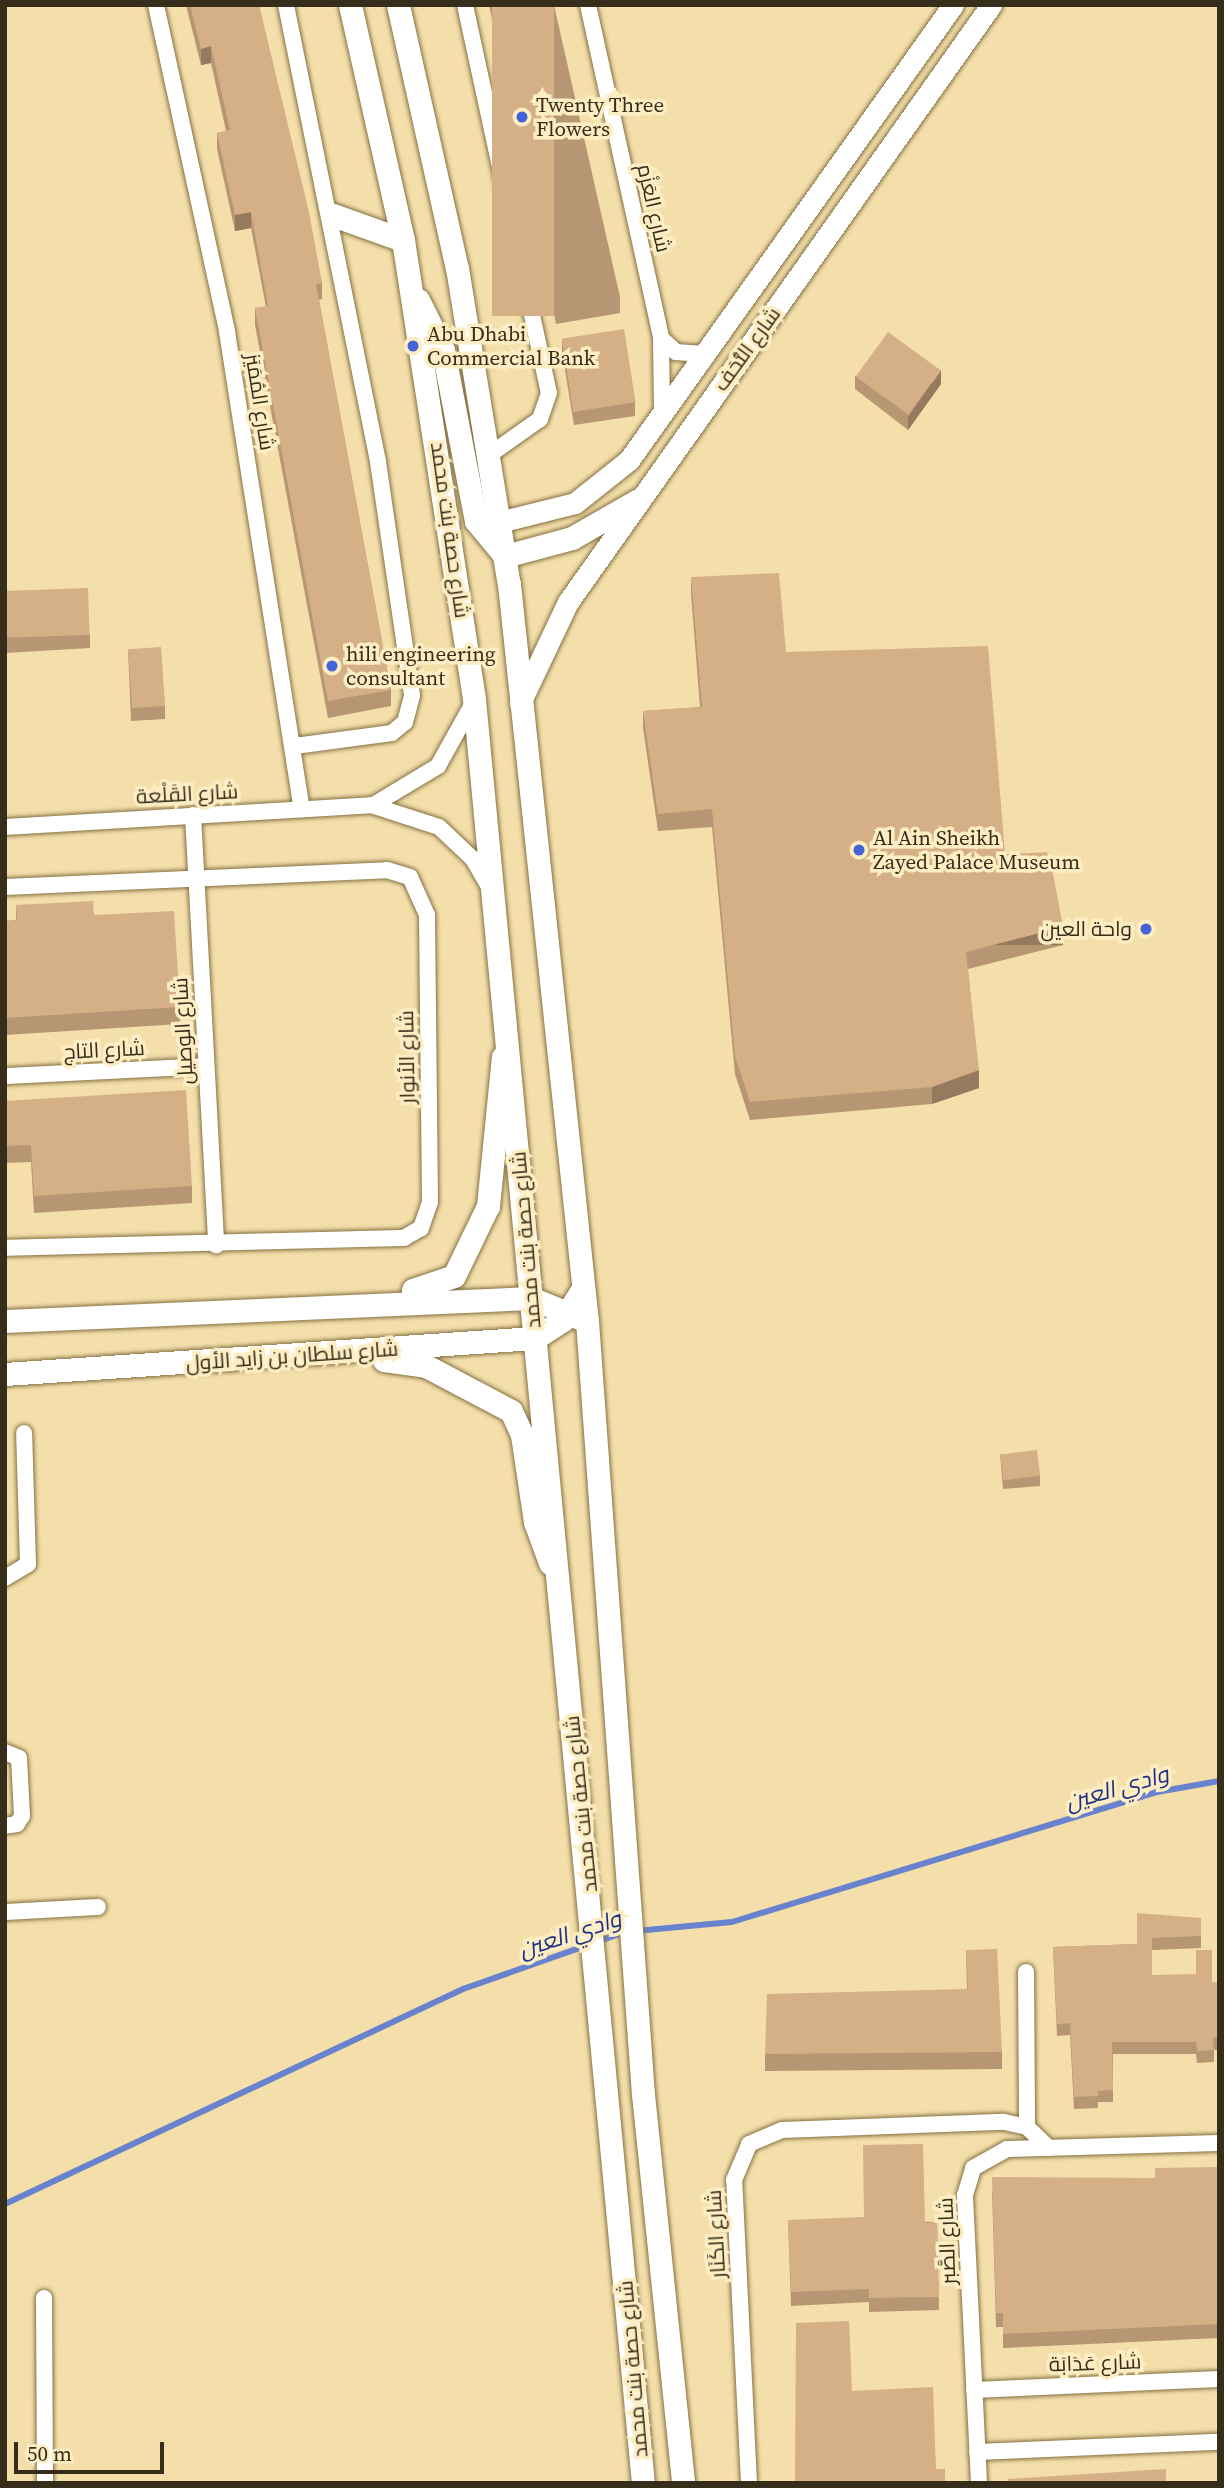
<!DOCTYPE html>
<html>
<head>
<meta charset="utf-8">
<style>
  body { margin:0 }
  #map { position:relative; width:1224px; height:2488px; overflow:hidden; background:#f4dfab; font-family:"Source Serif 4",Cairo,serif }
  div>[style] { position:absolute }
  .stream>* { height:6px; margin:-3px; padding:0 3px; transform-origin:3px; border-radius:3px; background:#6982ce }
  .roads { filter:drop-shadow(0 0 2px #847141) drop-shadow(0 0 2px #847141) }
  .minor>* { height:16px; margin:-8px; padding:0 8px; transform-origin:8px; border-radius:8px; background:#fff }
  .tertiary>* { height:21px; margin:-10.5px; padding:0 10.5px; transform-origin:10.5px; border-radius:10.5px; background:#fff }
  .secondary>* { height:23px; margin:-11.5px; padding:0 11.5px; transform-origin:11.5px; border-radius:11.5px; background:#fff }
  .wall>* { inset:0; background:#b79673 }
  .shaded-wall>* { inset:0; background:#957a5e; transform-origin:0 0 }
  .building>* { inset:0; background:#d5af86; transform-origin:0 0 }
  .dots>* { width:19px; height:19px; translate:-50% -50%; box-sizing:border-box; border:4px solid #fdedc3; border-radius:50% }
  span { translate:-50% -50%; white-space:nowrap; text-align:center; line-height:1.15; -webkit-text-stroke:7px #fdedc3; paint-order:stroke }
  .poi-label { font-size:21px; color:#362e1a }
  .left { translate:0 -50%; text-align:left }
  .right { translate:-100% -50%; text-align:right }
  .street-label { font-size:21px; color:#362e1a }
  .water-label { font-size:23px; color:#1e2f87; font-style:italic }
  .frame { position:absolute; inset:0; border:7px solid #362e1a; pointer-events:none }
  .scale { position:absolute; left:14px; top:2442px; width:150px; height:32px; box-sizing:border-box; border:4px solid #362e1a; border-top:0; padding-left:9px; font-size:21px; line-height:24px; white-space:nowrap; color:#362e1a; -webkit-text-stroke:5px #fdedc3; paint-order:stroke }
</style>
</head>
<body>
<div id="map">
  <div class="stream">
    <div style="left:636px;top:1931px;width:96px;rotate:-5.4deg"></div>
    <div style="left:732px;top:1922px;width:444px;rotate:-17deg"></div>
    <div style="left:1157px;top:1792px;width:63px;rotate:-10.1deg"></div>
    <div style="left:5px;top:2204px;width:506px;rotate:-25.15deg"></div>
    <div style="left:463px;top:1989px;width:172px;rotate:-19.4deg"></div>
  </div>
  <div class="roads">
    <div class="minor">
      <div style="left:156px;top:5px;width:335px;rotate:77.7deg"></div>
      <div style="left:227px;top:332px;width:483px;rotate:81.1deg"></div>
      <div style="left:286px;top:5px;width:466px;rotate:78.6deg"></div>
      <div style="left:378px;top:462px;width:236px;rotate:81.7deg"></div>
      <div style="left:412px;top:696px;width:27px;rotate:105deg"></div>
      <div style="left:405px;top:722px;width:17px;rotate:140deg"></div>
      <div style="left:392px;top:733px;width:98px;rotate:172.4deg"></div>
      <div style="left:465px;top:5px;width:397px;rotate:77.8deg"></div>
      <div style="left:549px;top:393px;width:28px;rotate:109deg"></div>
      <div style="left:540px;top:419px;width:64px;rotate:144.6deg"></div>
      <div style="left:588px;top:5px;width:341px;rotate:77.6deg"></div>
      <div style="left:661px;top:338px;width:73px;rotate:89.2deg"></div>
      <div style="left:661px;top:338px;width:21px;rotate:43deg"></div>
      <div style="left:676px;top:352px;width:31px;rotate:4deg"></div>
      <div style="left:375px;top:804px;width:74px;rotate:-31.1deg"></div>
      <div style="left:438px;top:766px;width:70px;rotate:-60.9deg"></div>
      <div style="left:193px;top:815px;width:431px;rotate:86.9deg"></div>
      <div style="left:5px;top:827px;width:367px;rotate:-3.4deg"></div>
      <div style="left:371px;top:805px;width:71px;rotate:17.9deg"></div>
      <div style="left:439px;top:827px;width:47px;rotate:43.3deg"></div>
      <div style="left:473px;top:859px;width:30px;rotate:60deg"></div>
      <div style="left:5px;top:887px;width:382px;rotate:-2.5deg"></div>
      <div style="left:387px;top:870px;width:24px;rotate:17deg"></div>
      <div style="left:410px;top:877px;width:42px;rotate:65.9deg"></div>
      <div style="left:427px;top:915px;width:287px;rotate:89.4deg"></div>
      <div style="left:430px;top:1202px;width:28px;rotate:109deg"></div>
      <div style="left:421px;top:1228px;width:20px;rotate:150deg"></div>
      <div style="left:404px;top:1238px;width:399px;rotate:178.6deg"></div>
      <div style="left:5px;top:1076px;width:201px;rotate:-2.8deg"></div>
      <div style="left:5px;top:1578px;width:27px;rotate:-31deg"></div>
      <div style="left:28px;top:1564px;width:131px;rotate:-91.7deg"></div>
      <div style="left:5px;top:1752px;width:15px;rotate:23deg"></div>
      <div style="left:19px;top:1758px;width:58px;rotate:87deg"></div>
      <div style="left:22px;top:1816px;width:9px;rotate:122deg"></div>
      <div style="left:17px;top:1824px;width:12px;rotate:171deg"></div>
      <div style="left:5px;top:1912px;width:93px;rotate:-3.1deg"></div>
      <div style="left:1026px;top:1972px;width:155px;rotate:89.6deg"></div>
      <div style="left:44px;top:2298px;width:185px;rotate:89.7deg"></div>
      <div style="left:974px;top:2390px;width:245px;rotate:-2.6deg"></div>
      <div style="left:977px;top:2452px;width:242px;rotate:-2.4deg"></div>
      <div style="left:749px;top:2483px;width:303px;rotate:-92.8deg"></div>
      <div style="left:734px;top:2180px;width:39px;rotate:-67deg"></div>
      <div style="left:749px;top:2144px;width:36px;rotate:-23deg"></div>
      <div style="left:782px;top:2130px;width:222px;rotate:-2.1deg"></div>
      <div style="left:1004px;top:2122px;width:24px;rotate:12deg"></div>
      <div style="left:1027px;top:2127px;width:30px;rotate:44deg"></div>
      <div style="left:979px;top:2483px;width:288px;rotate:-92.8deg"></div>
      <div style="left:965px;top:2195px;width:28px;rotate:-73deg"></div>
      <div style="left:973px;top:2168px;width:39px;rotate:-29deg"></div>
      <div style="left:1007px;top:2149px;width:212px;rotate:-1.6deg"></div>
    </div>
    <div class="tertiary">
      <div style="left:499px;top:522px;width:78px;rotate:-14deg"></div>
      <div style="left:575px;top:503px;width:69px;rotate:-38.5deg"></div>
      <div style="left:629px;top:460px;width:559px;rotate:-54.55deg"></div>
      <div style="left:520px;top:703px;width:112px;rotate:-64.6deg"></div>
      <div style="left:568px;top:602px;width:732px;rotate:-54.68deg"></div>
    </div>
    <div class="secondary">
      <div style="left:350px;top:5px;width:241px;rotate:77.3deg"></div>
      <div style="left:403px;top:240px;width:464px;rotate:81.2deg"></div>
      <div style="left:474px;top:699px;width:1792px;rotate:84.59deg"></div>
      <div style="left:398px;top:5px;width:270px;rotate:77.4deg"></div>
      <div style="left:457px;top:268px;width:320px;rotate:80.7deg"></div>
      <div style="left:509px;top:584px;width:741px;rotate:83.96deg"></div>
      <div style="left:587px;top:1321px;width:775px;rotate:85.86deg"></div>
      <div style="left:643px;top:2094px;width:391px;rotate:84.1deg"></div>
      <div style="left:333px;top:215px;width:74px;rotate:19.7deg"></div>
      <div style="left:418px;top:300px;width:56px;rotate:63.4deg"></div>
      <div style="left:443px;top:350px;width:174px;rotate:79.1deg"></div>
      <div style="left:476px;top:521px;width:45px;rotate:50.4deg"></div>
      <div style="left:505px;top:556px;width:69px;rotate:-15deg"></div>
      <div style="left:572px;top:538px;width:76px;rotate:-29.9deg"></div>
      <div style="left:413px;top:1290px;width:43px;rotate:-18.9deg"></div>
      <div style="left:454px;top:1276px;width:78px;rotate:-64.1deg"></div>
      <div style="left:488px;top:1206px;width:150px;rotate:-84.3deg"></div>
      <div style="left:5px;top:1321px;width:527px;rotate:-2.5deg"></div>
      <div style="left:531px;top:1298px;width:57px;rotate:22.5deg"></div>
      <div style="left:384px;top:1360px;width:42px;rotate:8.1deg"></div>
      <div style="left:426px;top:1366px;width:96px;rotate:27.9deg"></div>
      <div style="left:511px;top:1411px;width:26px;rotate:65deg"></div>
      <div style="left:522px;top:1435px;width:88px;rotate:81.5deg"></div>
      <div style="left:535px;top:1522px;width:44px;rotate:69.9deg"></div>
      <div style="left:5px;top:1374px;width:531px;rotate:-3.89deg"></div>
      <div style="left:535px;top:1338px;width:33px;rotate:-33deg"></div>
      <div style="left:563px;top:1320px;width:38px;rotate:-58deg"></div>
    </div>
  </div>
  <div class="wall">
    <div style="clip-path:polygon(186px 5px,259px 5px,322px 283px,322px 299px,319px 300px,391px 690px,391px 706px,328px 718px,255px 325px,255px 308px,266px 307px,251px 228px,235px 231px,217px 149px,217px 133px,226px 131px,211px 63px,201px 65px)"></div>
    <div style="clip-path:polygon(489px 5px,554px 5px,620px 297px,620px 313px,556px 324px)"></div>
    <div style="clip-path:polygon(562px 339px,635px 402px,635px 416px,574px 425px,562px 352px)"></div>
    <div style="clip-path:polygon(855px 376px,941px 384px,908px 430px,855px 389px)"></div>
    <div style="clip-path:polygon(691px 577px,786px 652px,1005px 854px,1063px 945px,968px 969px,979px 1088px,932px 1104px,750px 1120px,735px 1074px,712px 827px,658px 831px,643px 728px,643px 711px,700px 707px,691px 594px)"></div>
    <div style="clip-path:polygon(5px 593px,90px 635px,90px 648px,5px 653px)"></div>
    <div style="clip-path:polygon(128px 649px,165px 706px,165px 719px,131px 721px)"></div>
    <div style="clip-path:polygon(16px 905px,94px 915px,180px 1007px,180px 1024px,5px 1035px,5px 921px,16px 920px)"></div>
    <div style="clip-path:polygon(5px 1101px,192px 1186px,192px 1203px,34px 1213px,31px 1162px,5px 1163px)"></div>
    <div style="clip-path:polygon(1000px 1454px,1040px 1476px,1040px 1486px,1003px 1489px)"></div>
    <div style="clip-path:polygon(1201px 1918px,1201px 1948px,1152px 1950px,1152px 1975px,1219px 1983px,1219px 2050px,1214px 2050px,1214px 2062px,1197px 2063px,1196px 2054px,1113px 2054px,1113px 2102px,1098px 2102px,1098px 2108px,1074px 2109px,1070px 2035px,1057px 2036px,1053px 1947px,1137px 1944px)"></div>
    <div style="clip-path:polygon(966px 1950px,1002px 2052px,1002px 2069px,765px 2071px,765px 2054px,967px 1989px)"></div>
    <div style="clip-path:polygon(1219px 2167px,1219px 2338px,1003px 2348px,1003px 2327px,996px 2327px,992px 2191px,1155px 2178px)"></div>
    <div style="clip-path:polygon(788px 2220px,937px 2222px,939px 2310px,869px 2312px,869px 2302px,791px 2306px)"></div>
  </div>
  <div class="shaded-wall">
    <div style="clip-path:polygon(211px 46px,211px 63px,201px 65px,201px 49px)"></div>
    <div style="clip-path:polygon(251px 212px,251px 228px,235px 231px,235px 215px)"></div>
    <div style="clip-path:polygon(941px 370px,941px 384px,908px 430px,908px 417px)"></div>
    <div style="left:1063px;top:927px;width:18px;height:100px;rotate:90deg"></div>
    <div style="clip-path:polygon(979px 1070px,979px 1088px,932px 1104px,932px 1087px)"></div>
  </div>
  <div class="building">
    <div style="clip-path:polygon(190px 5px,259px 5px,309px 212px,322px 283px,316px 284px,391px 690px,328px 701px,255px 308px,268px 306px,251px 212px,235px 215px,217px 133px,230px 130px,211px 46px,201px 49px)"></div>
    <div style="left:492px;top:5px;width:62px;height:311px"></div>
    <div style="left:624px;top:329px;width:74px;height:63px;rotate:81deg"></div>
    <div style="left:888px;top:332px;width:65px;height:55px;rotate:36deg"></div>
    <div style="clip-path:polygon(779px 573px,786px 652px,988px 646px,1005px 854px,1049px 852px,1063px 927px,966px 952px,979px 1070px,932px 1087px,750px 1102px,735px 1056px,712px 809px,658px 814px,643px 711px,702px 707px,691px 577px)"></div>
    <div style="left:88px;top:588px;width:47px;height:83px;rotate:88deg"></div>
    <div style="left:161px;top:647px;width:59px;height:33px;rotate:86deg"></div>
    <div style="clip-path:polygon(93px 901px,94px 915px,174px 911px,180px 1007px,5px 1018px,5px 921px,17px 920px,16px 905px)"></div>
    <div style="clip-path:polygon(186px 1090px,192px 1186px,34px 1196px,31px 1145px,5px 1146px,5px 1101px)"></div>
    <div style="left:1037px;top:1450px;width:26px;height:37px;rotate:83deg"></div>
    <div style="clip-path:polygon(1137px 1913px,1201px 1918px,1201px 1936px,1152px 1938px,1152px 1975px,1196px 1974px,1196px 1950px,1212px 1950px,1212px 1983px,1219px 1983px,1219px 2038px,1213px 2038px,1214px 2050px,1197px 2051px,1196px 2042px,1112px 2042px,1113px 2090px,1098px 2091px,1098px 2096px,1074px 2097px,1070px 2023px,1057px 2024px,1053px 1947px,1137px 1944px)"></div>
    <div style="clip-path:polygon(997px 1949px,1002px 2052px,765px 2054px,767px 1994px,968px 1989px,966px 1950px)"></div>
    <div style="clip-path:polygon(923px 2144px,925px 2223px,937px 2222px,939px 2297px,869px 2298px,869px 2289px,791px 2292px,788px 2220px,864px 2217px,863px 2145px)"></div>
    <div style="clip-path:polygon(1219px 2167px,1219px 2324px,1003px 2334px,1003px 2313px,996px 2313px,992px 2177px,1155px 2178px,1155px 2168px)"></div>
    <div style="clip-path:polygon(849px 2321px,852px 2391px,933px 2387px,936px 2469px,945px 2469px,945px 2483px,795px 2483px,796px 2323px)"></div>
    <div style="clip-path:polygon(1166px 2469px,1166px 2483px,1008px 2483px,1008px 2479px)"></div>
  </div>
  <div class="dots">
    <div style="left:522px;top:117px;background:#4563d6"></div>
    <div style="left:413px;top:346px;background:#4563d6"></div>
    <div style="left:332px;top:666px;background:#4563d6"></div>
    <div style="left:859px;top:850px;background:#4563d6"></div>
    <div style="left:1146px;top:929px;background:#4563d6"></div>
  </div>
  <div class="poi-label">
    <span class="left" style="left:536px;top:117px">Twenty Three<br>Flowers</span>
    <span class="left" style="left:427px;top:346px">Abu Dhabi<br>Commercial Bank</span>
    <span class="left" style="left:346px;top:666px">hili engineering<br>consultant</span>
    <span class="left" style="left:873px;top:850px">Al Ain Sheikh<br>Zayed Palace Museum</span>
    <span class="right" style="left:1132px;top:929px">واحة العين</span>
  </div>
  <div class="street-label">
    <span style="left:654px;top:208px;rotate:77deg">شارع العَزْم</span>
    <span style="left:747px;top:349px;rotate:-54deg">شارع التُّحَف</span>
    <span style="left:260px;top:402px;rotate:81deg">شارع المُمَيَز</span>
    <span style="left:450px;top:530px;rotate:82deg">شارع حصة بنت محمد</span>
    <span style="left:187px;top:794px;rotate:-3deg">شارع القَلْعة</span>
    <span style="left:183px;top:1031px;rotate:-93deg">شارع الوصيل</span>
    <span style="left:104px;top:1050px;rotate:-3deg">شارع التاج</span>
    <span style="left:407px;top:1057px;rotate:-91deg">شارع الأنوار</span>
    <span style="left:526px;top:1240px;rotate:-95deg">شارع حصة بنت محمد</span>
    <span style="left:292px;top:1356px;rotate:-4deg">شارع سلطان بن زايد الأول</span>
    <span style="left:581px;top:1804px;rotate:-96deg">شارع حصة بنت محمد</span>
    <span style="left:716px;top:2234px;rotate:-93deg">شارع الكَنَار</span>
    <span style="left:947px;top:2241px;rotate:-92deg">شارع الصَّبر</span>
    <span style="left:1095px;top:2363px;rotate:-2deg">شارع عَدَابَة</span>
    <span style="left:633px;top:2369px;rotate:-95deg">شارع حصة بنت محمد</span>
  </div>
  <div class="water-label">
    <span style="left:1117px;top:1788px;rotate:-16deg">وادي العين</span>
    <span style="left:570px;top:1934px;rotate:-18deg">وادي العين</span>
  </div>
  <div class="frame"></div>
  <div class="scale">50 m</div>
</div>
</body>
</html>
